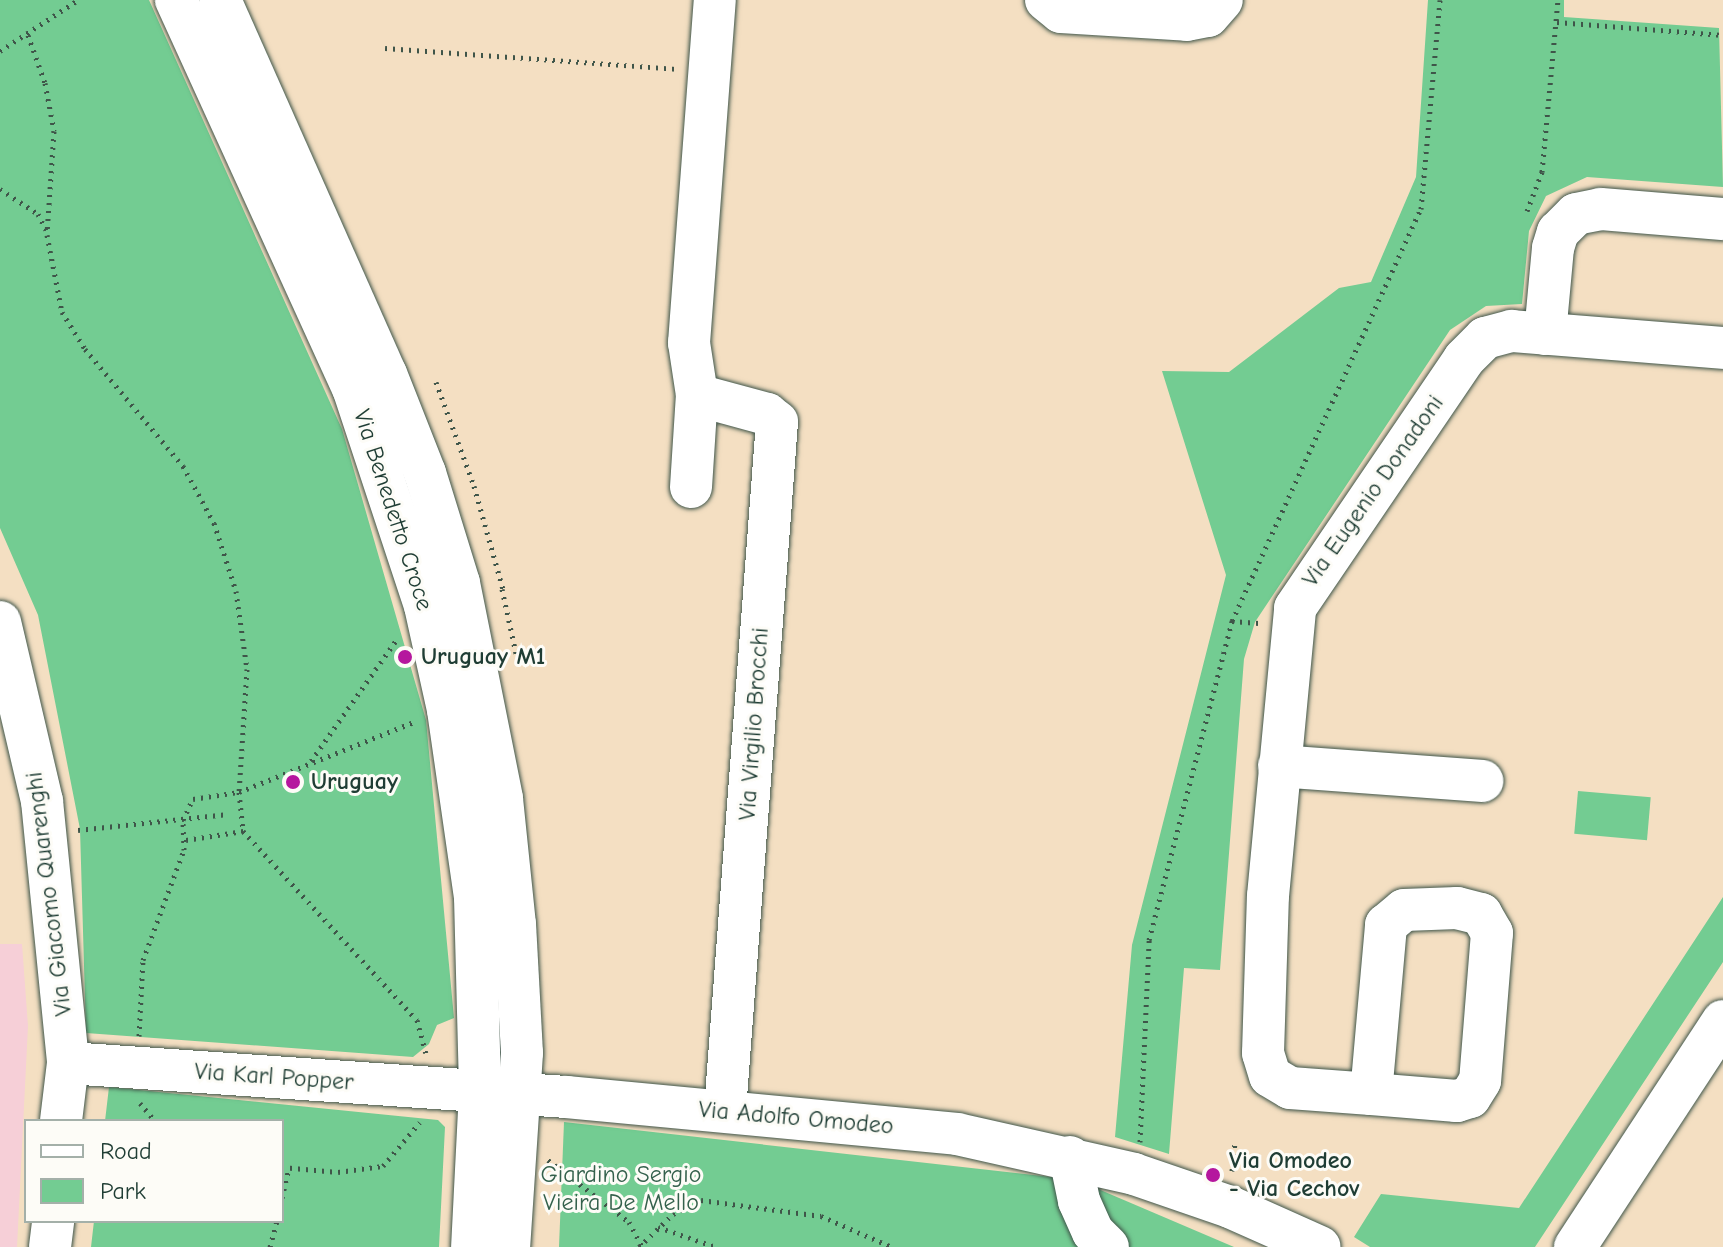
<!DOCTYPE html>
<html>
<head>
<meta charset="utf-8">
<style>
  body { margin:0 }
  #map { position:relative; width:1723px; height:1247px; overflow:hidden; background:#f4dfc2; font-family:"Comic Neue",sans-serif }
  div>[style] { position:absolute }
  .built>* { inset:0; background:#f6cfd7 }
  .green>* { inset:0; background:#73cc92; transform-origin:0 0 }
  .path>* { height:5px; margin-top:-2.5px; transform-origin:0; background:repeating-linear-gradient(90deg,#3f5549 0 2px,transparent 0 8px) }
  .roads { filter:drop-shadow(0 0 2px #3f5549) drop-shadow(0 0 2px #3f5549) }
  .minor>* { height:42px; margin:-21px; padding:0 21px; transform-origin:21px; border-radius:21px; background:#fff }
  .dots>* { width:22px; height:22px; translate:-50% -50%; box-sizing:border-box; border:4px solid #fdfcf7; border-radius:50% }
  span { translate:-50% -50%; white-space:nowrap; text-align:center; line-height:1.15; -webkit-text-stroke:6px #fdfcf7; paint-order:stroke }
  .street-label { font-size:24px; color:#1f3d34 }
  .poi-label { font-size:24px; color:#1f3d34; font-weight:700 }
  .left { translate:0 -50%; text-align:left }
  .park-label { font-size:24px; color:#34614c }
  .legend { position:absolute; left:24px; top:1119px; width:260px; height:104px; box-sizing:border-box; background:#fdfcf7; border:2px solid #a4b0a9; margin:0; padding:10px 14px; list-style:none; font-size:24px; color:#1f3d34 }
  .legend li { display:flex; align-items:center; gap:16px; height:40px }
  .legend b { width:40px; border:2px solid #a4b0a9 }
</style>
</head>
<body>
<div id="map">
  <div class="built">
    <div style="clip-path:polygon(0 944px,22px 944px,28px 1026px,17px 1247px,0 1247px)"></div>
  </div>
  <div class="green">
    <div style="clip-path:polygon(0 0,149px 0,342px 429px,426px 720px,454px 1018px,437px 1025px,429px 1044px,413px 1057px,86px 1033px,80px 829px,38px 615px,0 528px)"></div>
    <div style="clip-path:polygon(1428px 0,1564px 0,1564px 17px,1719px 28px,1723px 187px,1587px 177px,1546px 196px,1529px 231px,1522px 304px,1486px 306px,1450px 330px,1255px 622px,1244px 659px,1220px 970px,1184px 968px,1169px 1154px,1115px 1137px,1132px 945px,1226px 575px,1162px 371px,1229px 372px,1339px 288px,1371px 282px,1416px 177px)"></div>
    <div style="left:1578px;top:791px;width:73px;height:43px;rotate:5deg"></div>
    <div style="clip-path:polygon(1723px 897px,1723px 962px,1535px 1247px,1370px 1247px,1354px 1237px,1381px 1194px,1519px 1208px)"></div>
    <div style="clip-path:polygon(109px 1087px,438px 1120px,445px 1127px,439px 1247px,91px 1247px,94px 1221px,282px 1221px,282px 1121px,105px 1121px)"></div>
    <div style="clip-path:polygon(564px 1122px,1077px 1180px,1234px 1247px,559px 1247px)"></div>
  </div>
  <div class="path">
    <div style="left:1557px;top:22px;width:167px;rotate:4.5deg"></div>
    <div style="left:28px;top:35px;width:51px;rotate:70.5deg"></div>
    <div style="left:45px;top:83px;width:49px;rotate:79.4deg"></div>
    <div style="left:54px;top:131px;width:104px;rotate:93.9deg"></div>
    <div style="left:47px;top:235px;width:78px;rotate:79deg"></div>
    <div style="left:62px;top:312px;width:44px;rotate:58.1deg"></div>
    <div style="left:85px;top:349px;width:153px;rotate:50.1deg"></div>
    <div style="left:183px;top:466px;width:65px;rotate:61.5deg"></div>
    <div style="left:214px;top:523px;width:71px;rotate:72.1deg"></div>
    <div style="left:236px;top:591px;width:79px;rotate:82deg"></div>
    <div style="left:247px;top:669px;width:123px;rotate:93.7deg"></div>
    <div style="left:239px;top:792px;width:39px;rotate:84deg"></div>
    <div style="left:243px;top:831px;width:257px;rotate:47.4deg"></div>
    <div style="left:417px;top:1020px;width:34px;rotate:75deg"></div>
    <div style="left:385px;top:48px;width:292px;rotate:4.1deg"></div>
    <div style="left:0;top:51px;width:93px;rotate:-33.2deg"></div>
    <div style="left:0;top:189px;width:45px;rotate:33.3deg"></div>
    <div style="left:38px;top:214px;width:18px;rotate:63deg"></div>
    <div style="left:1527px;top:211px;width:42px;rotate:-69deg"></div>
    <div style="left:1542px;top:172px;width:173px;rotate:-84.7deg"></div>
    <div style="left:436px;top:382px;width:111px;rotate:69.9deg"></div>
    <div style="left:474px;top:486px;width:107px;rotate:74.3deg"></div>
    <div style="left:502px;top:589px;width:66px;rotate:77.7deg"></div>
    <div style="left:1232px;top:621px;width:27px;rotate:4deg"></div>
    <div style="left:311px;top:761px;width:149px;rotate:-54.8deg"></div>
    <div style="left:78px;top:830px;width:151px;rotate:-6.1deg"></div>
    <div style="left:186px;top:840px;width:58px;rotate:-9deg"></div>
    <div style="left:139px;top:1036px;width:76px;rotate:-87deg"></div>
    <div style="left:143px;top:960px;width:117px;rotate:-69.6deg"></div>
    <div style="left:184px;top:850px;width:30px;rotate:-92deg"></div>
    <div style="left:183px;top:820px;width:23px;rotate:-65deg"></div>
    <div style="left:193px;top:799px;width:47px;rotate:-8.7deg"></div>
    <div style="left:239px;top:792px;width:188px;rotate:-21.8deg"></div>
    <div style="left:140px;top:1103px;width:23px;rotate:50deg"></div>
    <div style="left:1140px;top:1142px;width:202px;rotate:-87.4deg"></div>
    <div style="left:1149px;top:940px;width:330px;rotate:-75.4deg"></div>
    <div style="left:1232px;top:621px;width:453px;rotate:-65.4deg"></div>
    <div style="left:1421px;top:209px;width:210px;rotate:-84.8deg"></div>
    <div style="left:548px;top:1160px;width:102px;rotate:37.4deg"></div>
    <div style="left:629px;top:1222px;width:27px;rotate:62deg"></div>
    <div style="left:282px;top:1167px;width:56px;rotate:5.1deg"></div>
    <div style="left:338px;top:1172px;width:45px;rotate:-7.6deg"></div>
    <div style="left:383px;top:1166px;width:57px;rotate:-49.9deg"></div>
    <div style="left:1232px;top:1171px;width:31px;rotate:-84deg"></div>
    <div style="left:282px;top:1198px;width:31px;rotate:-77deg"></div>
    <div style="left:658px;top:1227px;width:61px;rotate:19deg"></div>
    <div style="left:270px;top:1247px;width:27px;rotate:-75deg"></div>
    <div style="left:639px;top:1247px;width:47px;rotate:-44.1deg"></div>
    <div style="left:673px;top:1214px;width:31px;rotate:-27deg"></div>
    <div style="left:701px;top:1200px;width:121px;rotate:7.6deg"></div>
    <div style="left:821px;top:1216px;width:77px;rotate:23.6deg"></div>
  </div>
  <div class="roads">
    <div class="minor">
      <div style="left:176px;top:0;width:426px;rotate:65.5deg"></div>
      <div style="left:353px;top:388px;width:230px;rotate:71.7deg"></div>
      <div style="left:425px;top:606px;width:107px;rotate:77.5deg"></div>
      <div style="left:448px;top:710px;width:189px;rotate:81.8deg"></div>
      <div style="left:475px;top:897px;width:194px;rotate:88.5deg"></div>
      <div style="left:480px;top:1091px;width:156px;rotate:92.9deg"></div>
      <div style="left:220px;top:0;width:409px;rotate:66.1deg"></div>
      <div style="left:386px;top:374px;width:106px;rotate:68.5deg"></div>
      <div style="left:425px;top:473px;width:115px;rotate:72.8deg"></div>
      <div style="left:459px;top:583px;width:220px;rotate:78.7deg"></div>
      <div style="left:502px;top:799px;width:126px;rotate:84.1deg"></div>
      <div style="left:515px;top:924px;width:129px;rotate:86.9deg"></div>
      <div style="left:522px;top:1053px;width:194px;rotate:93.8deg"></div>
      <div style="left:1046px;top:0;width:19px;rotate:39deg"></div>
      <div style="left:1061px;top:12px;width:126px;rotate:3.6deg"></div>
      <div style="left:1187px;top:20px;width:21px;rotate:-11deg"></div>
      <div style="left:1208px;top:16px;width:21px;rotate:-49deg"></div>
      <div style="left:1545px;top:334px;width:86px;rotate:-84.7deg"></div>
      <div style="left:1553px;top:248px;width:17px;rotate:-73deg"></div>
      <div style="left:1558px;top:232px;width:25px;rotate:-45deg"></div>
      <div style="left:1576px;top:214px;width:25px;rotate:-11deg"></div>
      <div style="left:1601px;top:209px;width:122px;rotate:4.7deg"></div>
      <div style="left:697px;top:395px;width:73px;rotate:15.2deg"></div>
      <div style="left:767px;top:414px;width:13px;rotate:39deg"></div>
      <div style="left:777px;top:422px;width:691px;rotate:94.32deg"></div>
      <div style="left:691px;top:487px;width:92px;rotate:-86.3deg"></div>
      <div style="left:697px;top:395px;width:53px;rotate:-98.7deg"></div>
      <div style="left:689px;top:343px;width:344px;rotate:-85.7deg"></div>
      <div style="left:0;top:622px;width:184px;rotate:76.8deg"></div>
      <div style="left:42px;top:801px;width:263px;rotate:84.3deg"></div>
      <div style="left:68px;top:1063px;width:58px;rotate:96.9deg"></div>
      <div style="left:1279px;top:766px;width:204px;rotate:4.2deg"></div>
      <div style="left:68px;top:1063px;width:499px;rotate:3.9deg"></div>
      <div style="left:566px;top:1097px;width:393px;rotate:5.4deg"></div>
      <div style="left:957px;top:1134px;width:181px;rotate:12.7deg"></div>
      <div style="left:1134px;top:1174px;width:102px;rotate:19deg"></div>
      <div style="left:1230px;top:1207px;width:98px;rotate:24deg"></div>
      <div style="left:1371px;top:1094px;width:170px;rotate:-84.9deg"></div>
      <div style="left:1386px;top:925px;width:23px;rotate:-40deg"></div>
      <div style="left:1404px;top:910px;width:53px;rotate:-2.2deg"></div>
      <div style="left:1457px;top:908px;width:25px;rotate:14deg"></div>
      <div style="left:1481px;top:914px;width:22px;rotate:60deg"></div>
      <div style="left:1492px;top:933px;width:148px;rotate:94.6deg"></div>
      <div style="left:1480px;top:1081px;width:19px;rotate:122deg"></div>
      <div style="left:1470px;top:1097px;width:14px;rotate:163deg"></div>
      <div style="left:1457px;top:1101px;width:86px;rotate:-175.3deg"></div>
      <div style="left:1371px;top:1094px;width:81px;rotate:-175.8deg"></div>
      <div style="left:1290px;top:1088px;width:23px;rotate:-149deg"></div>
      <div style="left:1270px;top:1076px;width:24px;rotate:-107deg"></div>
      <div style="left:1263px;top:1053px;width:157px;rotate:-88.2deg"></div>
      <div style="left:1268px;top:896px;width:289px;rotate:-84.6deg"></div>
      <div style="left:1295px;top:608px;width:301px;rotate:-55.8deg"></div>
      <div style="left:1464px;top:359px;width:30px;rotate:-45deg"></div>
      <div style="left:1485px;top:338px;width:28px;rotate:-15deg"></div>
      <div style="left:1512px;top:331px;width:212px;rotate:4.6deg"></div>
      <div style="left:1070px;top:1157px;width:45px;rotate:78.4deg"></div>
      <div style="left:1079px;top:1201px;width:34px;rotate:66deg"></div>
      <div style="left:1093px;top:1232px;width:21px;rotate:45deg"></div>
      <div style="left:50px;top:1247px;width:26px;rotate:-83deg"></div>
      <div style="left:1575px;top:1247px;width:270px;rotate:-56.8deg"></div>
    </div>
  </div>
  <div class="dots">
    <div style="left:405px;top:657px;background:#b5179e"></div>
    <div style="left:293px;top:782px;background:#b5179e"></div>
    <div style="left:1213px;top:1175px;background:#b5179e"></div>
  </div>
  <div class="street-label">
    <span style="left:1373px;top:491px;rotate:-55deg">Via Eugenio Donadoni</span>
    <span style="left:393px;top:510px;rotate:72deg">Via Benedetto Croce</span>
    <span style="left:754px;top:724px;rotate:-86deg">Via Virgilio Brocchi</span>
    <span style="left:49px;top:894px;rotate:-97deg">Via Giacomo Quarenghi</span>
    <span style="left:274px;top:1077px;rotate:4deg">Via Karl Popper</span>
    <span style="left:796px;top:1118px;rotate:5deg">Via Adolfo Omodeo</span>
  </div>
  <div class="poi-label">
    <span class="left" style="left:421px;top:657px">Uruguay M1</span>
    <span class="left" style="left:311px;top:782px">Uruguay</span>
    <span class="left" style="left:1229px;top:1175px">Via Omodeo<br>- Via Cechov</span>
  </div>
  <div class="park-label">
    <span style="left:621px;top:1189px">Giardino Sergio<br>Vieira De Mello</span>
  </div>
  <ul class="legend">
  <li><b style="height:10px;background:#fff"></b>Road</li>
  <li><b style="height:22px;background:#73cc92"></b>Park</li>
  </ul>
</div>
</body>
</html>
